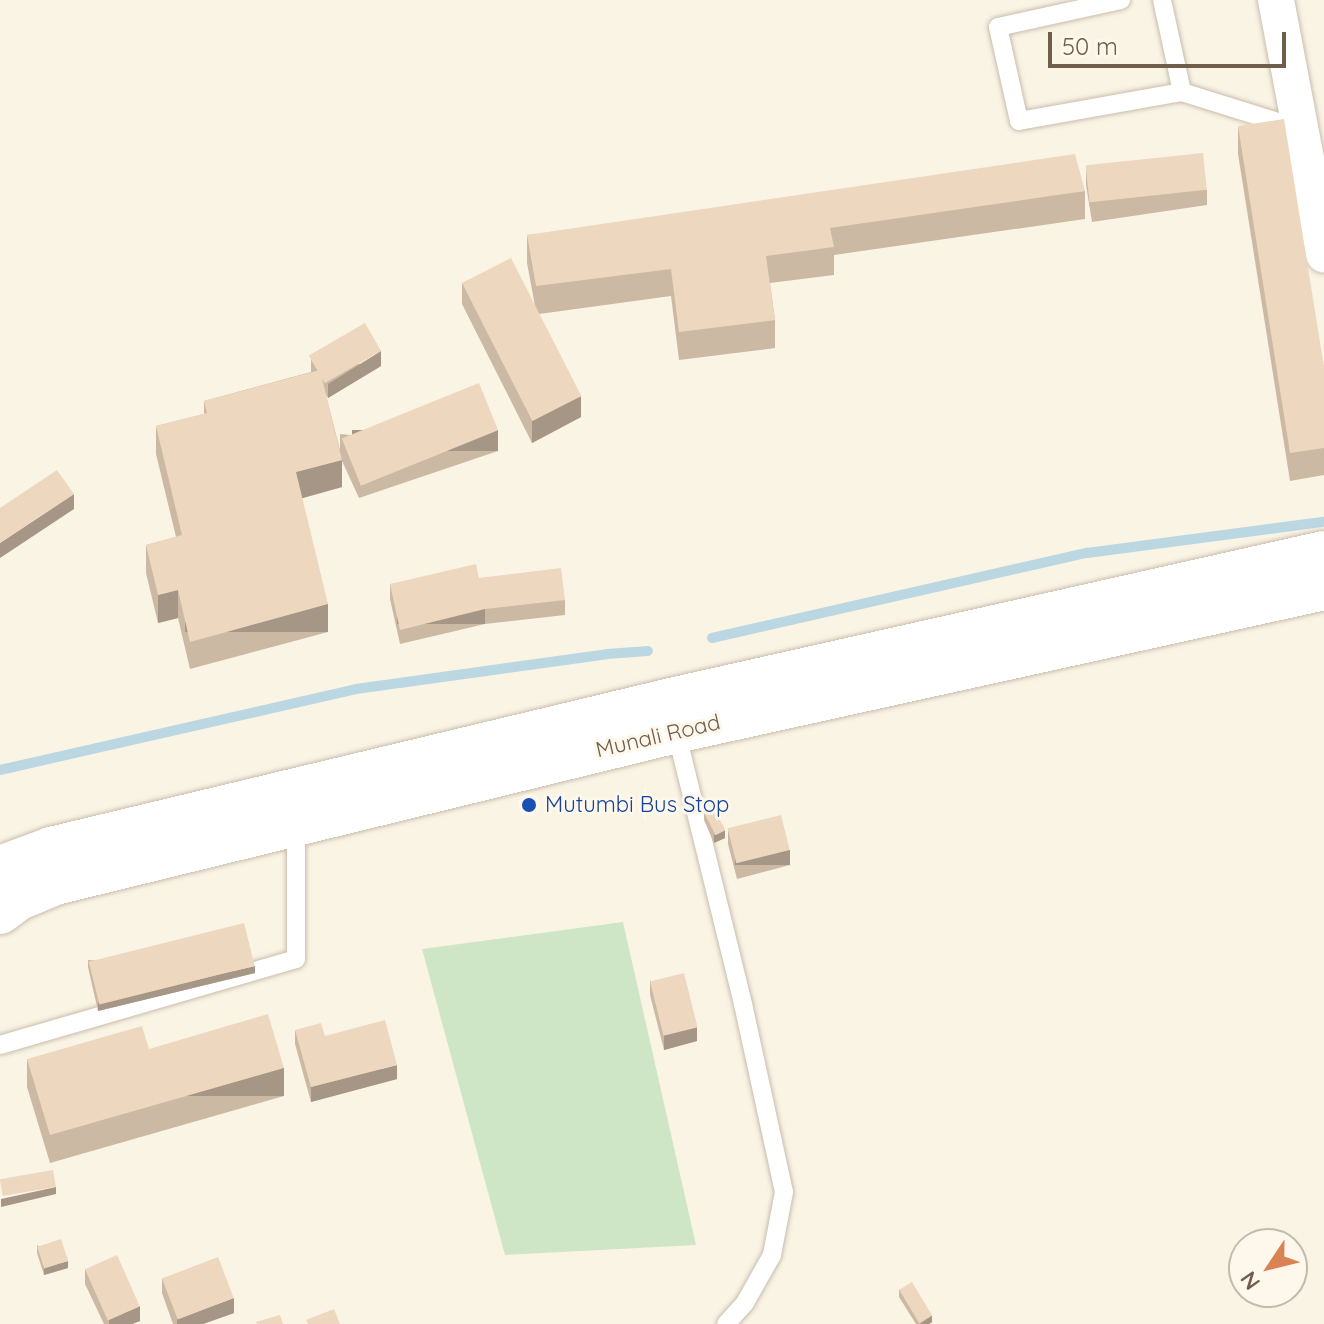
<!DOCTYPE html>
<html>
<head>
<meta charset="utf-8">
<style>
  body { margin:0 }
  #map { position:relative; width:1324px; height:1324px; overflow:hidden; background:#faf4e5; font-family:Quicksand,sans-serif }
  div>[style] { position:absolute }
  .green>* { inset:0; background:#cee6c5 }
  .stream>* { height:10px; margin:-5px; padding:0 5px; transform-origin:5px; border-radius:5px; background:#bbd7e2 }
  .roads { filter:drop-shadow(0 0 2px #cabdac) drop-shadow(0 0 2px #cabdac) }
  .lane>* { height:18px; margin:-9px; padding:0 9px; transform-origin:9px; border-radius:9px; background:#fff }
  .street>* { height:36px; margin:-18px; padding:0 18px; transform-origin:18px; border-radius:18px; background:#fff }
  .secondary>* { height:44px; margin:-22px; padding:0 22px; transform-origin:22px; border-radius:22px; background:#fff }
  .wall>* { inset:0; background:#ccb9a4 }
  .shaded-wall>* { inset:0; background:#a69686; transform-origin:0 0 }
  .building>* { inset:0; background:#edd7bf; transform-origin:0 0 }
  .dots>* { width:22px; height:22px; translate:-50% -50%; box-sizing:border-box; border:4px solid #fdf8eb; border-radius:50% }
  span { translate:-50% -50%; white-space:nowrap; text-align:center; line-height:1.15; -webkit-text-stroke:6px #fdf8eb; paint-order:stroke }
  .street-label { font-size:22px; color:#705e4c }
  .transit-label { font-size:22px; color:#164399 }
  .left { translate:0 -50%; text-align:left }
  .north { position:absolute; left:1228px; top:1228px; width:80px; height:80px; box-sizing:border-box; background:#fdf8eb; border:2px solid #c5baab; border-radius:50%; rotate:235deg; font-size:22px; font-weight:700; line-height:32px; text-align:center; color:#705e4c }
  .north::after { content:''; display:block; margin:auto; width:28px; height:36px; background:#d98355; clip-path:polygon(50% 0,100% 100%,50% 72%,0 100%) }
  .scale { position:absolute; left:1048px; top:32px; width:238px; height:36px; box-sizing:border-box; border:4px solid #705e4c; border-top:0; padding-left:10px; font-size:24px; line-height:28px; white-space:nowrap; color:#705e4c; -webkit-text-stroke:6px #fdf8eb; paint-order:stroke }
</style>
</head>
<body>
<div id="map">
  <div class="green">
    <div style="clip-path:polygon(623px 922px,696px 1245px,505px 1255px,422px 949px)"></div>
  </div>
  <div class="stream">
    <div style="left:712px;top:638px;width:385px;rotate:-12.8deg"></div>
    <div style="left:1087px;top:553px;width:239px;rotate:-7.5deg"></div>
    <div style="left:0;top:770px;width:365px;rotate:-12.8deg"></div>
    <div style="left:356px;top:689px;width:253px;rotate:-7.9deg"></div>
    <div style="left:607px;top:654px;width:41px;rotate:-4.2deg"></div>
  </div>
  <div class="roads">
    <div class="lane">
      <div style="left:1121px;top:0;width:126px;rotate:167.6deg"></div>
      <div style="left:998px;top:27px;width:96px;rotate:77.4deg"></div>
      <div style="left:1019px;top:121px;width:166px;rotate:-10.1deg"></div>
      <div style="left:1182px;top:92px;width:117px;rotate:17.4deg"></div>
      <div style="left:1162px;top:0;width:94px;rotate:77.7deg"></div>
      <div style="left:676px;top:731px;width:281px;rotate:76.2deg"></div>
      <div style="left:743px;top:1004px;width:192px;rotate:77.7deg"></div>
      <div style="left:784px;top:1192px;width:64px;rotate:100.8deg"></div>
      <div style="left:772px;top:1255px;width:55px;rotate:119.4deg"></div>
      <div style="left:745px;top:1303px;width:28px;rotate:132deg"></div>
      <div style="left:0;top:1045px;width:308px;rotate:-16.2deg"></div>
      <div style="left:296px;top:959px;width:135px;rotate:-90deg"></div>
    </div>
    <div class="street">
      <div style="left:1276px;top:0;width:259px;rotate:79.3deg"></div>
    </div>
    <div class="secondary">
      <div style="left:0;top:868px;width:54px;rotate:-20.4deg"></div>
      <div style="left:51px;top:849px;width:638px;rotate:-13.51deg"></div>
      <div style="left:671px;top:700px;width:669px;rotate:-12.69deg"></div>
      <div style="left:0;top:912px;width:21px;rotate:-37deg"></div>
      <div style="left:17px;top:899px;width:41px;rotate:-22.8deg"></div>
      <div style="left:55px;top:883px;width:639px;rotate:-13.75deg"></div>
      <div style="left:676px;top:731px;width:664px;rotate:-12.44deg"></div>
    </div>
  </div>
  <div class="wall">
    <div style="clip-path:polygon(1238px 126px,1324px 367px,1324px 475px,1290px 481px,1238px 154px)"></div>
    <div style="clip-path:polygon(1086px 170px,1207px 190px,1207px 205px,1092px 222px,1086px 185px)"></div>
    <div style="clip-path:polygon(1085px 191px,1085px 219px,834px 255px,834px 275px,770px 283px,775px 320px,775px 348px,679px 360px,671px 296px,539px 314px,581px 417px,532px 443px,462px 304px,462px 283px,535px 306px,527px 263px,527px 235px)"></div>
    <div style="clip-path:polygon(311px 359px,381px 366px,328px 398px,326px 395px,340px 450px,340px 434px,498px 451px,359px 498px,342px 461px,342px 487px,302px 498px,328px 632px,190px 669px,178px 618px,158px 623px,146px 573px,146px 545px,176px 537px,156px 454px,156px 426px,204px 414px,204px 401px,311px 372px)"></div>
    <div style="clip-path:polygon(479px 578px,565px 600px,565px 615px,485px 624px,400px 644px,390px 599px,390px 584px)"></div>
    <div style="clip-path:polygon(704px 813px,725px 838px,714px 843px,704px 820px)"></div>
    <div style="clip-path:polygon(728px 829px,790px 865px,737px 879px,728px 844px)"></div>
    <div style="clip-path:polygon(88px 960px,255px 973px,98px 1011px,88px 967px)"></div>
    <div style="clip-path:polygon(650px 980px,697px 1041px,664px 1050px,650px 995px)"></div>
    <div style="clip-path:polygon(295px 1030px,325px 1036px,397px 1079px,311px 1102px,295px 1044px)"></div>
    <div style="clip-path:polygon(27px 1059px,284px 1096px,50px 1163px,27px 1087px)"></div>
    <div style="clip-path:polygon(37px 1245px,68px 1268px,44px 1275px,37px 1253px)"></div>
    <div style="clip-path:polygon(85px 1269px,140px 1321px,132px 1324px,104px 1324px,85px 1284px)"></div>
    <div style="clip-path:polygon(162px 1278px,234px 1313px,203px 1324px,173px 1324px,162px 1293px)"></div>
    <div style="clip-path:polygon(899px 1289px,932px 1322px,929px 1324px,916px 1324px,899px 1297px)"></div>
  </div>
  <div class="shaded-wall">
    <div style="clip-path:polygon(381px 351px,381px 366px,328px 398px,328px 384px)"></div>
    <div style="clip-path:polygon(581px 396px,581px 417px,532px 443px,532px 421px)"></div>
    <div style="left:498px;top:430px;width:21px;height:146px;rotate:90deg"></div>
    <div style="clip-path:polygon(342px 460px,342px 487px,296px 500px,296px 472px)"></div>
    <div style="clip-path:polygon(74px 494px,74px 509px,0 558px,0 543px)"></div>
    <div style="clip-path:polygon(178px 590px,178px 618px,158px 623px,158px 595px)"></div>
    <div style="left:328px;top:604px;width:28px;height:143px;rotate:90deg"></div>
    <div style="left:485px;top:609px;width:15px;height:88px;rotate:90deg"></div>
    <div style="clip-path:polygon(725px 830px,725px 838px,714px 843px,714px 835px)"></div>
    <div style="left:790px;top:850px;width:15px;height:55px;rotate:90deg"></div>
    <div style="clip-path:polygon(255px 966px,255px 973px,98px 1011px,98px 1003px)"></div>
    <div style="clip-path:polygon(697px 1027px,697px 1041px,664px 1050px,664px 1035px)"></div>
    <div style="clip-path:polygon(397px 1065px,397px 1079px,311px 1102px,311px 1087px)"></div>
    <div style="left:284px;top:1068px;width:28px;height:243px;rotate:90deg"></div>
    <div style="clip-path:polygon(56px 1187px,56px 1194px,1px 1207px,1px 1199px)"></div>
    <div style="clip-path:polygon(68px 1261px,68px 1268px,44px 1275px,44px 1268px)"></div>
    <div style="clip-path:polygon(234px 1298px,234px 1313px,203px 1324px,177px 1324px,177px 1319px)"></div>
    <div style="clip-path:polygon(140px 1306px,140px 1321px,132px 1324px,109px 1324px,109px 1320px)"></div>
    <div style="clip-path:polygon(932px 1315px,932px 1322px,929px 1324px,920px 1324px)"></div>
  </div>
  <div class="building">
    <div style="clip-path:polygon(1284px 119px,1324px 367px,1324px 448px,1290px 453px,1238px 126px)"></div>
    <div style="left:1203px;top:153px;width:37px;height:118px;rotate:84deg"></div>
    <div style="clip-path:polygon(1075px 154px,1085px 191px,830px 228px,834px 247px,766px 256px,775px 320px,679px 332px,671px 269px,536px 286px,527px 235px)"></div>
    <div style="left:511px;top:258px;width:155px;height:55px;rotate:63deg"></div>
    <div style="left:365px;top:323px;width:32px;height:65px;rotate:60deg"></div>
    <div style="clip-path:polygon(320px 370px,342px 460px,296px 472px,328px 604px,190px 642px,178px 590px,158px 595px,146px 545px,182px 535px,156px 426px,207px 413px,204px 401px)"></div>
    <div style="left:479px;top:383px;width:51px;height:148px;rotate:68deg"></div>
    <div style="clip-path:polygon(57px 470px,74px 494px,0 543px,0 508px)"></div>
    <div style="clip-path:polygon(476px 564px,479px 578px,561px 568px,565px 600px,485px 609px,400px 630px,390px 584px)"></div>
    <div style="left:714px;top:808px;width:25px;height:11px;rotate:63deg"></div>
    <div style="left:781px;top:815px;width:36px;height:55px;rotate:76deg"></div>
    <div style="left:244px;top:923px;width:44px;height:160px;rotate:76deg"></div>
    <div style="left:684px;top:973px;width:56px;height:35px;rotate:76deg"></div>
    <div style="clip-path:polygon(268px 1014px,284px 1068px,50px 1135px,27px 1059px,142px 1026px,149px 1049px)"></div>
    <div style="clip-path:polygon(385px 1020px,397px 1065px,311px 1087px,295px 1030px,321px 1023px,325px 1036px)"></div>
    <div style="left:53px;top:1170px;width:17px;height:54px;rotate:80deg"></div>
    <div style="left:61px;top:1239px;width:23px;height:25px;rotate:72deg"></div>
    <div style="left:117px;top:1255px;width:56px;height:35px;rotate:66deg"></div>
    <div style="left:218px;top:1257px;width:44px;height:60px;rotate:69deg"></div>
    <div style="left:912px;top:1282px;width:39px;height:15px;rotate:59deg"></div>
    <div style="clip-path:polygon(334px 1309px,340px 1324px,308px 1324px,306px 1320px)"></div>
    <div style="clip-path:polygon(280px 1315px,283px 1324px,257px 1324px,256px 1322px)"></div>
  </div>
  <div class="dots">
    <div style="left:529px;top:805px;background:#1a4fb4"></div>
  </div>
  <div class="street-label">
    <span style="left:658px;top:736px;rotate:-13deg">Munali Road</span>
  </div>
  <div class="transit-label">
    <span class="left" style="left:545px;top:805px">Mutumbi Bus Stop</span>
  </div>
  <div class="north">N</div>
  <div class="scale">50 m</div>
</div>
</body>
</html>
